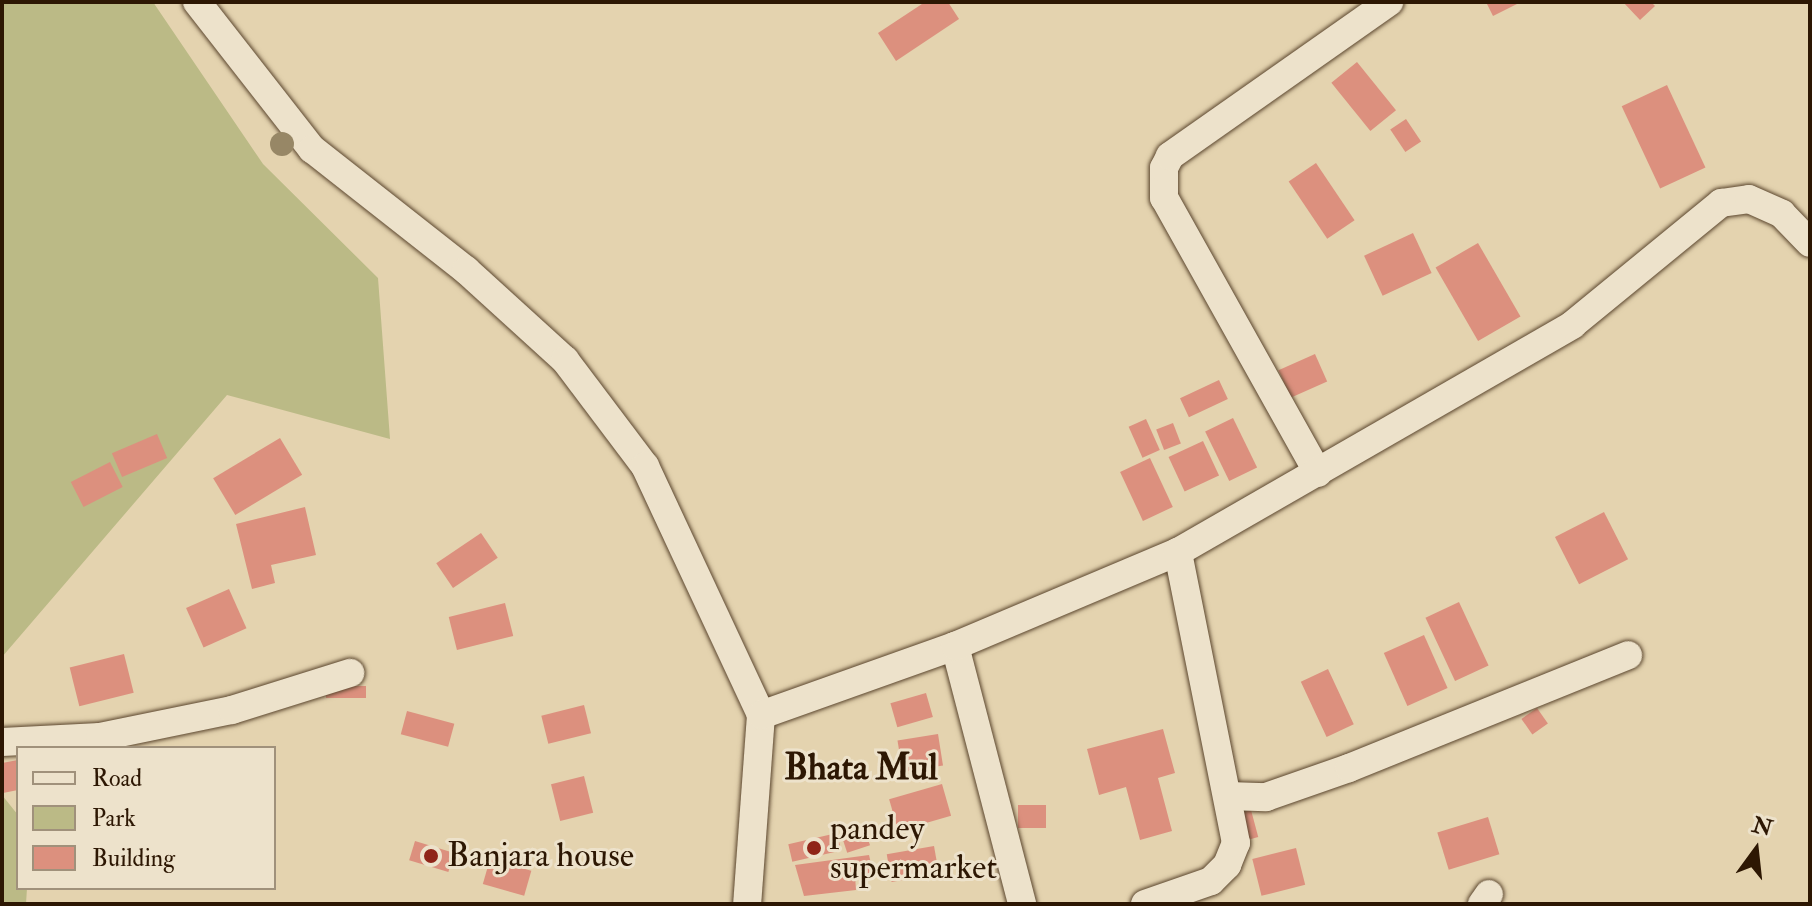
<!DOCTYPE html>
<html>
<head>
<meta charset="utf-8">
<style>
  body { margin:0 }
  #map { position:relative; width:1812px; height:906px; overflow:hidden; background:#e4d3af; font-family:"IM FELL Double Pica",serif }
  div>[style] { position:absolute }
  .green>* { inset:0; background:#bbba86 }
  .building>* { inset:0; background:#dc907e; transform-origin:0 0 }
  .roads { filter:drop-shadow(0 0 2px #5b462e) drop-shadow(0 0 2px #5b462e) }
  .street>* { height:28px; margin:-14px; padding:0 14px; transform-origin:14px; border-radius:14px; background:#ede2cb }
  .trees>* { width:24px; height:24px; margin:-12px; border-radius:50%; background:#978766 }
  .dots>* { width:22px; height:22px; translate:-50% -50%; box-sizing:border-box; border:4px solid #ede2cb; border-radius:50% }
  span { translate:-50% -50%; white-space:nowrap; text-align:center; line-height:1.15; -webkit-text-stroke:6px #ede2cb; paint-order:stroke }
  .poi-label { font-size:34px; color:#2d1703 }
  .left { translate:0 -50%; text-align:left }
  .neighbourhood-label { font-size:36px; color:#2d1703; font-weight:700 }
  .frame { position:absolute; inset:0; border:4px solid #2d1703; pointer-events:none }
  .legend { position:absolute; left:16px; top:746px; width:260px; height:144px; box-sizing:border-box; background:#ede2cb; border:2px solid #a0917b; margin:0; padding:10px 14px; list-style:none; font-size:24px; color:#2d1703 }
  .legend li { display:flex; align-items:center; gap:16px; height:40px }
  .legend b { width:40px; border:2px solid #a0917b }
  .north { position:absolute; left:1716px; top:810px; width:80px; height:80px; -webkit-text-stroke:6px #ede2cb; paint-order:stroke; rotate:15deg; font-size:22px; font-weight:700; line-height:32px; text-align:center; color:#2d1703 }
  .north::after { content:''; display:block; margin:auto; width:28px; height:36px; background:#2d1703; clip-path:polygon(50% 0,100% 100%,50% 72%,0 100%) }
</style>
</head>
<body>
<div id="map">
  <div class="green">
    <div style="clip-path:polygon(2px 2px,153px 2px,263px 164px,378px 278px,390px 439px,227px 395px,2px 657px)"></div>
    <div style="clip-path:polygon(2px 795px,18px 815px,18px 888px,27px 888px,26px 904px,2px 904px)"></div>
  </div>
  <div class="building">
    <div style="clip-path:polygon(925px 2px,948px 2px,959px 19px,896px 61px,878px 33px)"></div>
    <div style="clip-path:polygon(1486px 2px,1521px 2px,1493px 16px)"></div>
    <div style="clip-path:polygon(1623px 2px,1651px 2px,1655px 6px,1640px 20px)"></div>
    <div style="left:1357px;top:62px;width:62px;height:33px;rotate:51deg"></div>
    <div style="left:1667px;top:85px;width:91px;height:50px;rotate:65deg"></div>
    <div style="left:1406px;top:119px;width:27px;height:19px;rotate:56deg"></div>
    <div style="left:1316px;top:163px;width:69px;height:33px;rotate:56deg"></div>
    <div style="left:1413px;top:233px;width:44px;height:54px;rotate:65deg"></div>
    <div style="left:1478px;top:243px;width:85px;height:49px;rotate:60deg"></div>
    <div style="left:1315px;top:354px;width:30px;height:40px;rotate:66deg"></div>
    <div style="left:1219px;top:380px;width:21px;height:43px;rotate:65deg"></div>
    <div style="left:1233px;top:418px;width:55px;height:31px;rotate:64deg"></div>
    <div style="left:1146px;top:419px;width:34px;height:19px;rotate:66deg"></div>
    <div style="left:1173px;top:423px;width:22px;height:18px;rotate:69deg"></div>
    <div style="left:157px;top:434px;width:26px;height:49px;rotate:67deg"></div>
    <div style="left:280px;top:438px;width:43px;height:78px;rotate:59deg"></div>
    <div style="left:1203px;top:441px;width:38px;height:38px;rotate:65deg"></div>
    <div style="left:1150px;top:458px;width:54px;height:33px;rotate:65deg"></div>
    <div style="left:110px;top:462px;width:28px;height:44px;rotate:63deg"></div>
    <div style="clip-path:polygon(305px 507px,316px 555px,271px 565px,275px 583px,252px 589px,236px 524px)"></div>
    <div style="left:1604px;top:512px;width:53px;height:55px;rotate:63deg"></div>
    <div style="left:481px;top:533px;width:30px;height:54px;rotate:56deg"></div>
    <div style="left:229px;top:589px;width:43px;height:47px;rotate:66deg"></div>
    <div style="left:1459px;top:602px;width:70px;height:37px;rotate:65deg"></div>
    <div style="left:505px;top:603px;width:34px;height:58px;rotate:76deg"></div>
    <div style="left:1424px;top:635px;width:58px;height:44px;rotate:66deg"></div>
    <div style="left:124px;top:654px;width:40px;height:56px;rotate:76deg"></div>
    <div style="left:1328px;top:669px;width:61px;height:30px;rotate:65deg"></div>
    <div style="left:366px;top:686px;width:12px;height:40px;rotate:90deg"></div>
    <div style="left:926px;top:693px;width:25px;height:37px;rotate:74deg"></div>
    <div style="left:584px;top:705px;width:29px;height:44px;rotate:76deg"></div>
    <div style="left:1537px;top:708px;width:19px;height:19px;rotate:55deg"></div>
    <div style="left:407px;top:711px;width:49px;height:24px;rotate:15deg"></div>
    <div style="clip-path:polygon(1163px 729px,1175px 773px,1158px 778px,1172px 831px,1140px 840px,1126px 787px,1099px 795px,1087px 749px)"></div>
    <div style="left:938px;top:734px;width:32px;height:41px;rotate:81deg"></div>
    <div style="clip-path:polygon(18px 760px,18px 790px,3px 793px,2px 763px)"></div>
    <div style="left:584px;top:776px;width:38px;height:34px;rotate:76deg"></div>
    <div style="left:942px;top:784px;width:33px;height:55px;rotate:74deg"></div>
    <div style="left:1018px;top:805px;width:28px;height:23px"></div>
    <div style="left:1251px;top:810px;width:28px;height:16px;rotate:75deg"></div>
    <div style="left:1488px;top:817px;width:39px;height:53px;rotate:73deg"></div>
    <div style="left:837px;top:833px;width:18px;height:50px;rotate:77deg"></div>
    <div style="left:866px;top:833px;width:13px;height:24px;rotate:72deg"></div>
    <div style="left:415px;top:841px;width:41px;height:20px;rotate:17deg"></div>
    <div style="left:934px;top:846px;width:28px;height:48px;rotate:80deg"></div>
    <div style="left:1296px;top:848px;width:38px;height:45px;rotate:76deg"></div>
    <div style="clip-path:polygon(869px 855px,873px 872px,855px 876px,856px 890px,804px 896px,795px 865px)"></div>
    <div style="left:490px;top:859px;width:43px;height:26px;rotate:16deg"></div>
  </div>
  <div class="roads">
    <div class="street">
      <div style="left:197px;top:2px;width:187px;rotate:52deg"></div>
      <div style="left:312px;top:149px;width:196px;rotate:38.2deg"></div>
      <div style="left:466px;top:270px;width:134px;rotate:42.3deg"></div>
      <div style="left:565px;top:360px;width:133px;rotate:53deg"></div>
      <div style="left:645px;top:466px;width:275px;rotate:65deg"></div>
      <div style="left:761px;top:715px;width:190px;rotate:94.2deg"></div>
      <div style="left:1318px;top:473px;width:315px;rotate:-119.2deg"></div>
      <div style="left:1164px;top:198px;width:30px;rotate:-90deg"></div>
      <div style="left:1164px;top:168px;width:13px;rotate:-63deg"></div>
      <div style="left:1170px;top:156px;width:268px;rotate:-35.1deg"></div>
      <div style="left:955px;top:646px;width:267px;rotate:75.4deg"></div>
      <div style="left:761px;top:715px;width:206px;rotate:-19.6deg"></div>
      <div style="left:955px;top:646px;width:242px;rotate:-22.9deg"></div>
      <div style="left:1178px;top:552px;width:455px;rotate:-29.9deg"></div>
      <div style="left:1572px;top:325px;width:193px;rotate:-39.3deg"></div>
      <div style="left:1721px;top:203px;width:28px;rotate:-8deg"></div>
      <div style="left:1749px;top:199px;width:36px;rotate:24deg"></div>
      <div style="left:1782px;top:214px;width:40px;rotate:46deg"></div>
      <div style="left:2px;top:742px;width:98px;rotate:-2.9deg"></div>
      <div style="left:100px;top:737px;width:135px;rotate:-11.6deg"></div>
      <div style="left:232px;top:710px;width:124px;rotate:-17.4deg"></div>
      <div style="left:1228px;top:796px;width:38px;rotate:2deg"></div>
      <div style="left:1266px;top:797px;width:88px;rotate:-19.3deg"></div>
      <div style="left:1349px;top:768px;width:301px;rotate:-22deg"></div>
      <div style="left:1145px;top:904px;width:70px;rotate:-19.2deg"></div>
      <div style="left:1211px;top:881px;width:23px;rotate:-45deg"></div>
      <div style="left:1227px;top:865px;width:24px;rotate:-68deg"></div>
      <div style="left:1236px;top:843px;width:297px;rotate:-101.3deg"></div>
      <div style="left:1482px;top:904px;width:12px;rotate:-55deg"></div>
    </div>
  </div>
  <div class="trees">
    <div style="left:282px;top:144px"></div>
  </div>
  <div class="dots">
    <div style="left:814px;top:848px;background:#8f2418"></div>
    <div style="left:431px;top:856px;background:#8f2418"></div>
  </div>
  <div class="poi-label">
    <span class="left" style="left:830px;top:848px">pandey<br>supermarket</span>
    <span class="left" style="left:447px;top:856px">Banjara house</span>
  </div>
  <div class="neighbourhood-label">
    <span style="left:861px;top:768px">Bhata Mul</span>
  </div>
  <div class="frame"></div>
  <ul class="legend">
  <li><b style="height:10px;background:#ede2cb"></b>Road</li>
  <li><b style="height:22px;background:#bbba86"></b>Park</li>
  <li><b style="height:22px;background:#dc907e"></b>Building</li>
  </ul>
  <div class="north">N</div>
</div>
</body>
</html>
